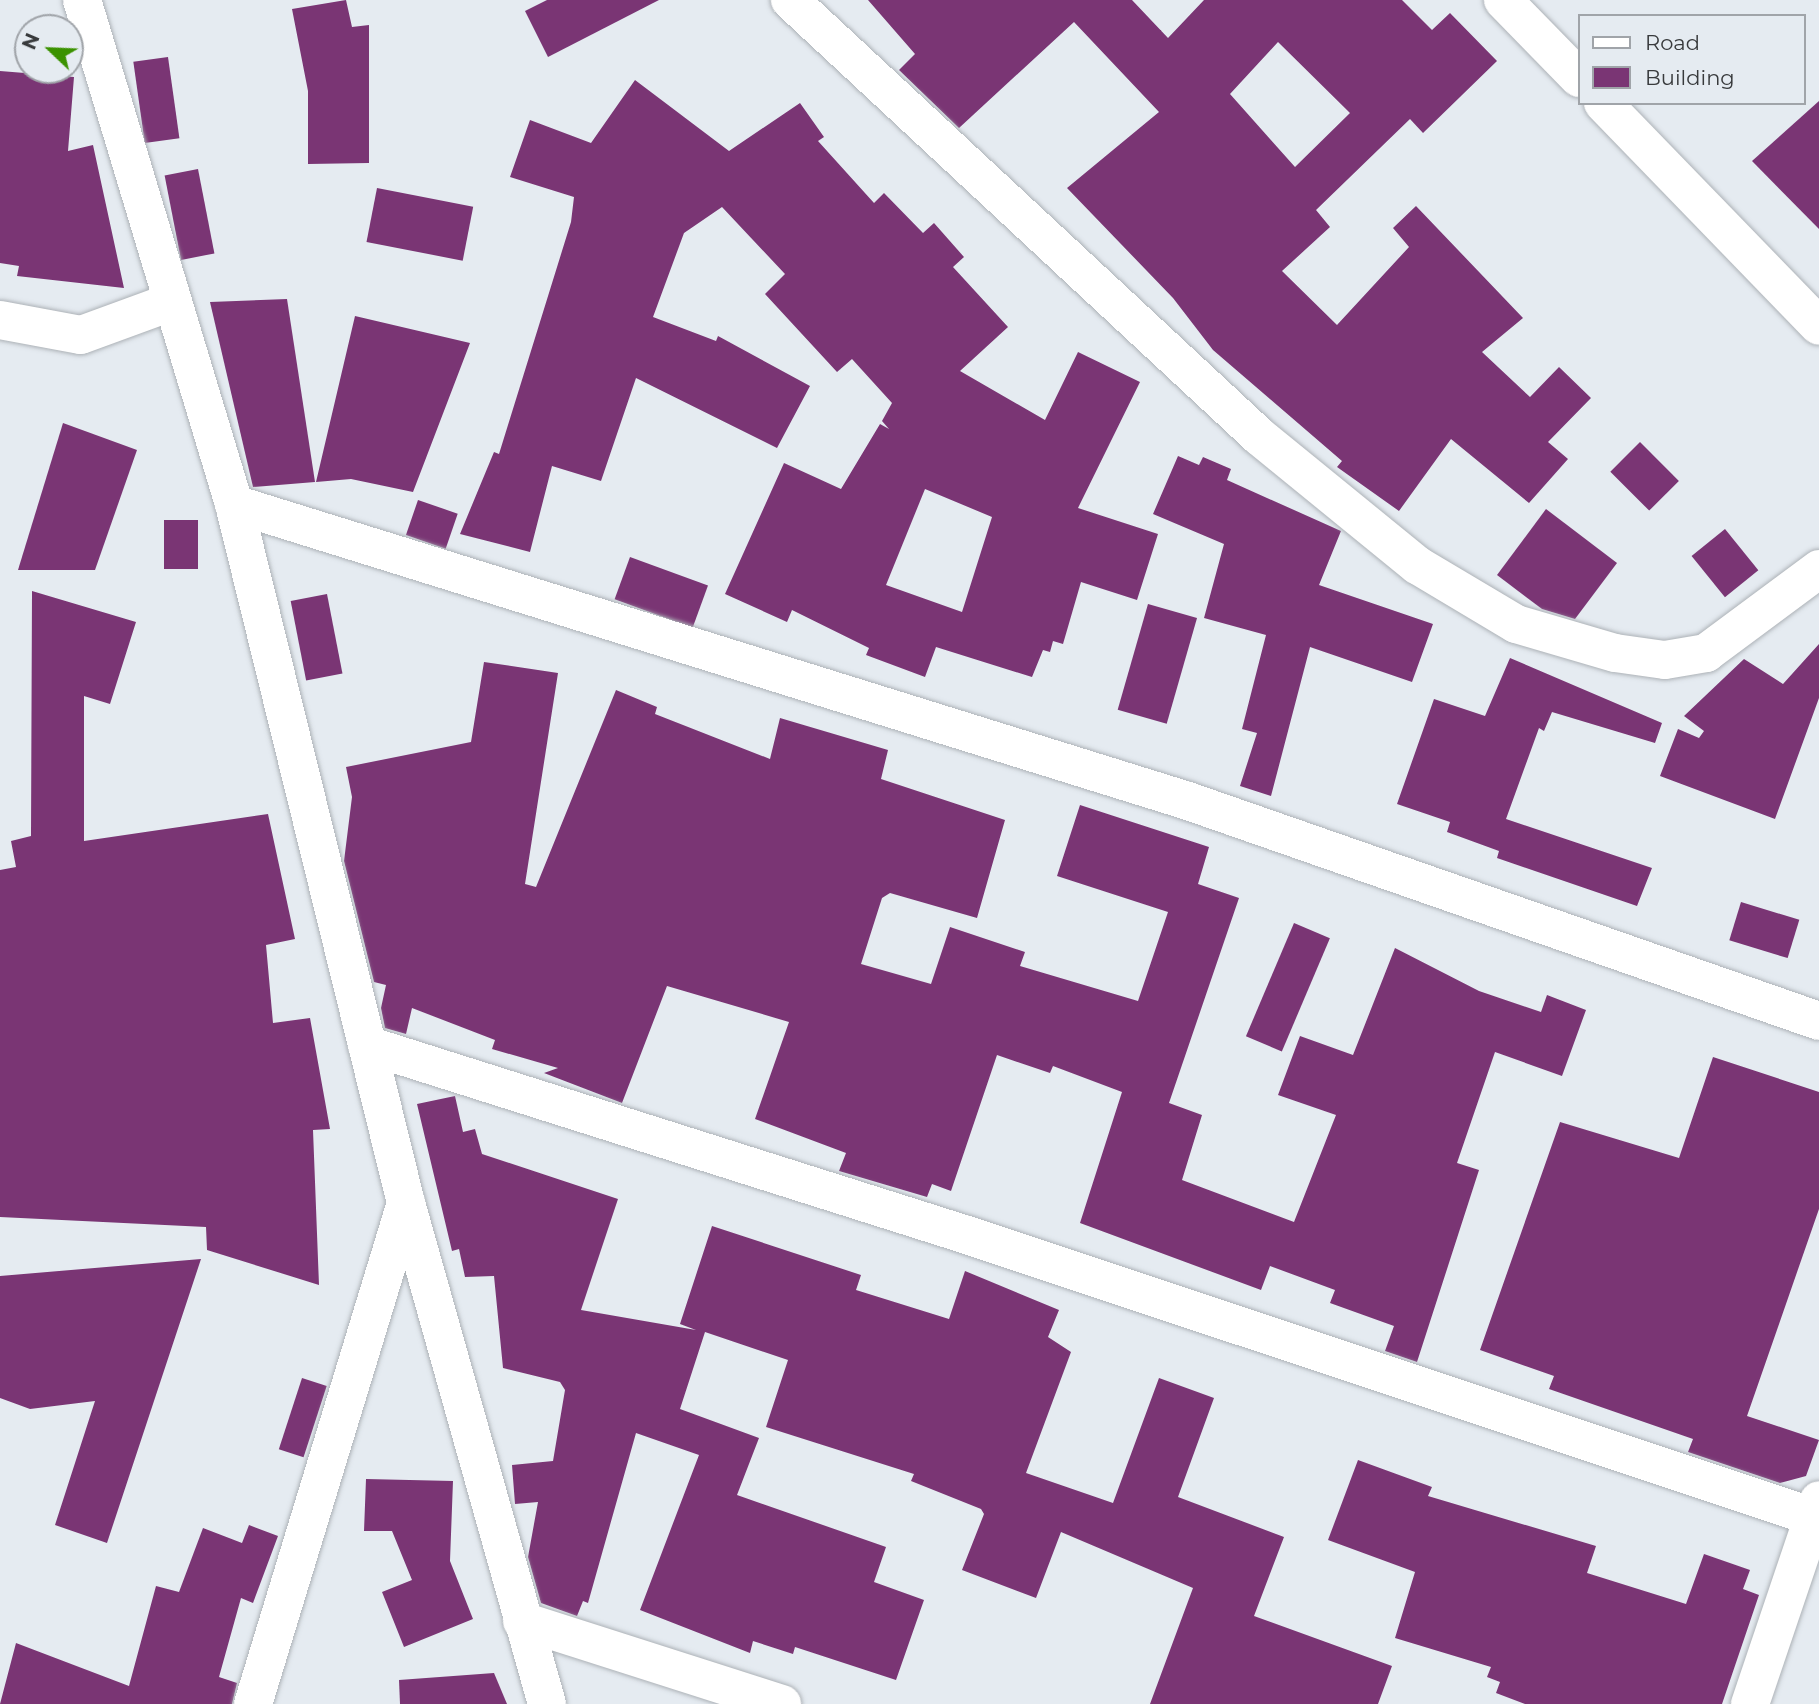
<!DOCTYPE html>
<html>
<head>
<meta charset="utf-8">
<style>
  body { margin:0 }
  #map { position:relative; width:1819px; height:1704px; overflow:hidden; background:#e5ebf1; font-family:Montserrat,sans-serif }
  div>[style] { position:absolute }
  .building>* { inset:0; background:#7a3574; transform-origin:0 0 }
  .roads { filter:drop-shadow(0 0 2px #adb2b7) drop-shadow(0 0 2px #adb2b7) }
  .minor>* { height:38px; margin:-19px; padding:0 19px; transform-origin:19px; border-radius:19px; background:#fff }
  span { translate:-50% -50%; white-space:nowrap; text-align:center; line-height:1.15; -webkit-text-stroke:7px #e5ebf1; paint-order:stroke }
  .legend { position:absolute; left:1578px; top:14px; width:228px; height:91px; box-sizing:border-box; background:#e5ebf1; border:2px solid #a0a4a9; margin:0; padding:9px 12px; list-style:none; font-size:21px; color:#383a3c }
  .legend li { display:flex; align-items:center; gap:14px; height:35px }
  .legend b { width:35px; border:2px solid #a0a4a9 }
  .north { position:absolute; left:14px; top:14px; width:70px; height:70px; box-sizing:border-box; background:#e5ebf1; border:2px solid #a0a4a9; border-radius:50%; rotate:293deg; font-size:19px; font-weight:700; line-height:28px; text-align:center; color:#383a3c }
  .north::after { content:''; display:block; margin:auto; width:24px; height:32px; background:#3b9200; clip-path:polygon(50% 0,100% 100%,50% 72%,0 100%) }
</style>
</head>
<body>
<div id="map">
  <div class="building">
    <div style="clip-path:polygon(346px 0,352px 27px,369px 25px,369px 163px,308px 164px,308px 91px,292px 9px)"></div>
    <div style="clip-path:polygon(547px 0,659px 0,548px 57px,525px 11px)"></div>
    <div style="clip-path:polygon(evenodd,868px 0,1132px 0,1168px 38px,1204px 0,1402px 0,1432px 30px,1450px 13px,1497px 61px,1423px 133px,1410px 119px,1316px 210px,1330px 227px,1282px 271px,1337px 325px,1409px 247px,1393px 228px,1416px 206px,1523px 318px,1482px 352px,1530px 397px,1559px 367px,1591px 398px,1548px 442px,1568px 459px,1529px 503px,1451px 439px,1399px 511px,1337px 467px,1342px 461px,1213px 350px,1173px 298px,1067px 188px,1159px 112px,1074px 22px,959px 128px,899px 70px,915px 54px,868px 0,1278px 42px,1350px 113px,1295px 167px,1230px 94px,1278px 42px)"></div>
    <div style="left:168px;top:57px;width:82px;height:35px;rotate:82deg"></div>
    <div style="clip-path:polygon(0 71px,74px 77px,68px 151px,93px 145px,124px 288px,17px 276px,19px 266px,0 263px)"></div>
    <div style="clip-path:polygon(evenodd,635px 80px,729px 151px,800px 103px,824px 137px,818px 141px,874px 203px,884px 193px,923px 233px,934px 223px,964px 257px,953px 267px,1008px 327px,960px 371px,1045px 420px,1078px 352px,1140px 382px,1078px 508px,1158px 534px,1137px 600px,1081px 582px,1063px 644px,1053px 641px,1050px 652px,1043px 650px,1032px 677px,936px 647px,925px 677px,866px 655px,869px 648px,792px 610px,787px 622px,725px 594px,784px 463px,841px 489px,880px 424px,889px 429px,882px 421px,892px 403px,852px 359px,837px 372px,765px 294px,785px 274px,722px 207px,684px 233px,653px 317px,716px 341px,718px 336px,810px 386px,777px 448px,636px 378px,601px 481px,552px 466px,530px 552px,460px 534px,494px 452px,499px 454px,571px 222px,574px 197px,510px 177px,530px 120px,591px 143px,635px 80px,925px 489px,992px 517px,962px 612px,886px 585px,925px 489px)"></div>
    <div style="clip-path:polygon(1819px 101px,1819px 229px,1752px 161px)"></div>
    <div style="left:198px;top:169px;width:86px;height:34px;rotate:79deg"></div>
    <div style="left:377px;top:188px;width:98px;height:55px;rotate:11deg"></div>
    <div style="clip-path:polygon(287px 299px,315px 482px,253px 487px,210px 302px)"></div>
    <div style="clip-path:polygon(355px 316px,470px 343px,413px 492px,351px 479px,316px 482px)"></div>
    <div style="clip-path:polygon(63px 423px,137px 450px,95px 570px,18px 570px)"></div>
    <div style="left:1640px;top:442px;width:55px;height:42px;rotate:45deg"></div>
    <div style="clip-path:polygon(1178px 456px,1199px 465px,1203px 457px,1231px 469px,1227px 480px,1341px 531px,1319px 585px,1433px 624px,1412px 682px,1310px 647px,1271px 796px,1240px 786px,1257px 733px,1242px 729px,1266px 635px,1204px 618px,1224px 544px,1153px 514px)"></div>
    <div style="left:418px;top:500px;width:42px;height:37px;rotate:19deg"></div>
    <div style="clip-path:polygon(1546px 509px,1617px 563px,1575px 619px,1542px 609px,1497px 575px)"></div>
    <div style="left:164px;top:520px;width:34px;height:49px"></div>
    <div style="left:1725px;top:529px;width:53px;height:43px;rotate:51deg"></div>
    <div style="left:630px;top:557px;width:83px;height:45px;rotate:20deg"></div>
    <div style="clip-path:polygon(32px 591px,136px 622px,110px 704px,84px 696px,84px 841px,268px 814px,295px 939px,266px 945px,273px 1023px,310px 1018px,330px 1129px,313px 1130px,319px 1285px,207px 1250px,206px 1227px,0 1217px,0 870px,16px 867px,11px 841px,31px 836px)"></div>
    <div style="left:327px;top:594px;width:81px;height:37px;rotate:79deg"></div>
    <div style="left:1148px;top:604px;width:51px;height:110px;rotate:16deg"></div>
    <div style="clip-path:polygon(1819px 644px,1819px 698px,1775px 819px,1660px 776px,1678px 729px,1699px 738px,1704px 731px,1684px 716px,1744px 659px,1783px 684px)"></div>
    <div style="clip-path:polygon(1510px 658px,1662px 723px,1655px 743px,1552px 712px,1544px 731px,1539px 728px,1506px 819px,1652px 868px,1637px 906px,1497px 858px,1499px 851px,1447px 832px,1450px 822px,1397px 804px,1434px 699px,1485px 716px)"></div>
    <div style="clip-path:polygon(484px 662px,558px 673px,525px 884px,536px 887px,616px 690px,657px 707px,655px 714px,770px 759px,780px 718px,888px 750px,881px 779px,1005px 820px,977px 918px,890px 893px,882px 898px,861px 964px,931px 984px,950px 927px,1025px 952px,1020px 966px,1138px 1001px,1168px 912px,1057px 876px,1080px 805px,1209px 847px,1198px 884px,1239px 898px,1169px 1103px,1202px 1115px,1182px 1180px,1294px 1222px,1336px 1115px,1278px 1095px,1300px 1036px,1353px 1055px,1395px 948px,1479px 991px,1541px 1012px,1547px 995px,1586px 1010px,1562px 1076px,1495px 1052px,1457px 1163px,1479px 1170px,1417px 1362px,1385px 1351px,1394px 1326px,1330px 1303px,1335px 1290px,1270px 1266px,1261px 1290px,1080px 1223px,1122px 1092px,1053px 1066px,1050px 1073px,997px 1055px,951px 1191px,932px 1184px,927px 1197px,839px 1171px,846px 1153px,755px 1119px,789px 1022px,667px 986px,622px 1103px,544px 1073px,558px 1068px,492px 1049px,495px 1040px,412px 1008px,406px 1034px,385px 1028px,381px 1008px,386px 985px,374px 982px,344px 861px,352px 797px,346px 767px,471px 742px)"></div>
    <div style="left:1741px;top:902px;width:61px;height:40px;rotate:17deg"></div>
    <div style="left:1294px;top:923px;width:39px;height:123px;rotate:23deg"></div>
    <div style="clip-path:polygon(1713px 1057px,1819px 1092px,1819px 1209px,1747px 1416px,1819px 1440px,1806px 1476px,1780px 1483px,1688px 1452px,1693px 1439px,1549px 1389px,1554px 1376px,1480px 1350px,1560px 1122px,1679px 1158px)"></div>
    <div style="clip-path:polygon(455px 1096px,463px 1132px,475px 1129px,482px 1154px,618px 1199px,581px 1310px,696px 1330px,680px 1324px,712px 1226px,861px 1275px,856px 1290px,949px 1319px,965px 1271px,1059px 1310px,1048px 1337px,1071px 1352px,1026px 1473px,1113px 1503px,1159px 1378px,1214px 1398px,1178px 1497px,1284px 1537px,1254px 1616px,1392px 1666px,1378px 1704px,1150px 1704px,1193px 1588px,1061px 1532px,1036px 1598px,962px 1570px,984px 1514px,981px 1509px,911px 1481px,914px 1474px,766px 1427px,788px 1360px,705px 1332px,680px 1409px,759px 1438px,737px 1495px,886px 1547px,874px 1582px,924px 1600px,896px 1680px,795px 1647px,793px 1654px,753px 1641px,750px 1653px,640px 1610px,699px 1455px,636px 1433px,588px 1603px,583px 1601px,577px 1616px,541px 1603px,528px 1557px,538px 1502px,515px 1504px,512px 1465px,553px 1461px,565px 1390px,560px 1382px,503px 1368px,494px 1276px,465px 1277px,459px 1249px,452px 1251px,417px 1104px)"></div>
    <div style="clip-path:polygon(201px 1259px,107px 1543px,55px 1525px,95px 1401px,30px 1409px,0 1398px,0 1276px)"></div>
    <div style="left:302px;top:1378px;width:26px;height:75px;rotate:18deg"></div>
    <div style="clip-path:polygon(1358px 1460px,1432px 1487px,1428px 1496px,1596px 1546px,1587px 1573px,1686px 1604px,1704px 1554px,1750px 1570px,1743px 1589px,1759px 1595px,1722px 1704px,1525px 1704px,1496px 1693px,1500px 1682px,1487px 1677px,1491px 1667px,1395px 1638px,1415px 1572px,1328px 1540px)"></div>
    <div style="clip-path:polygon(366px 1479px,453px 1481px,450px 1561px,473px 1619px,404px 1647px,382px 1592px,412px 1580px,392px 1531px,364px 1531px)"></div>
    <div style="clip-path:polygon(249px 1525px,278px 1536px,253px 1603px,241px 1598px,219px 1677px,237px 1683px,232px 1704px,0 1704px,16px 1643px,129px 1686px,156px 1586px,179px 1592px,203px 1528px,242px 1543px)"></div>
    <div style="clip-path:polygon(494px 1673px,507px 1704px,400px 1704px,399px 1680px)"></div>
  </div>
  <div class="roads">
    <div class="minor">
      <div style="left:82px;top:0;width:526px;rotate:73.22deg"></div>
      <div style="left:234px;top:504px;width:720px;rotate:76.18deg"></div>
      <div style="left:406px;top:1203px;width:520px;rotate:74.28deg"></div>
      <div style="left:790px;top:0;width:642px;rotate:42.92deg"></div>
      <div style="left:1260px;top:437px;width:203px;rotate:39.2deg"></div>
      <div style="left:1417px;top:565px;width:115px;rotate:30.8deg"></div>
      <div style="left:1516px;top:624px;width:103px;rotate:16.3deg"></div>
      <div style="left:1615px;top:653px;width:50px;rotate:8deg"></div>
      <div style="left:1665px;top:660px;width:42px;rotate:-9.7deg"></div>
      <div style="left:1706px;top:653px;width:141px;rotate:-36.6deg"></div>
      <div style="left:1503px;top:0;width:109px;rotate:45.7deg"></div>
      <div style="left:1603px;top:103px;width:310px;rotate:45.9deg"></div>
      <div style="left:0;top:320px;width:82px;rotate:10.5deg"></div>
      <div style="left:81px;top:335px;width:96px;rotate:-20.1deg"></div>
      <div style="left:234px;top:504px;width:999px;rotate:17.29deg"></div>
      <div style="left:1188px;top:801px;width:668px;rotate:19.22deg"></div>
      <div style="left:367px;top:1045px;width:629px;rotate:17.57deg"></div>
      <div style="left:967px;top:1235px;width:898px;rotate:18.43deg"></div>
      <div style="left:522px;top:1621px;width:273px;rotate:17.7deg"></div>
      <div style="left:253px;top:1704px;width:524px;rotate:-73.02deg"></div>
      <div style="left:1750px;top:1704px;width:215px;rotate:-71.3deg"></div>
    </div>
  </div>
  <ul class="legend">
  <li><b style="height:9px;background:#fff"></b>Road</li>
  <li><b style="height:19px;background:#7a3574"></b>Building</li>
  </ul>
  <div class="north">N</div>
</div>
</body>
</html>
